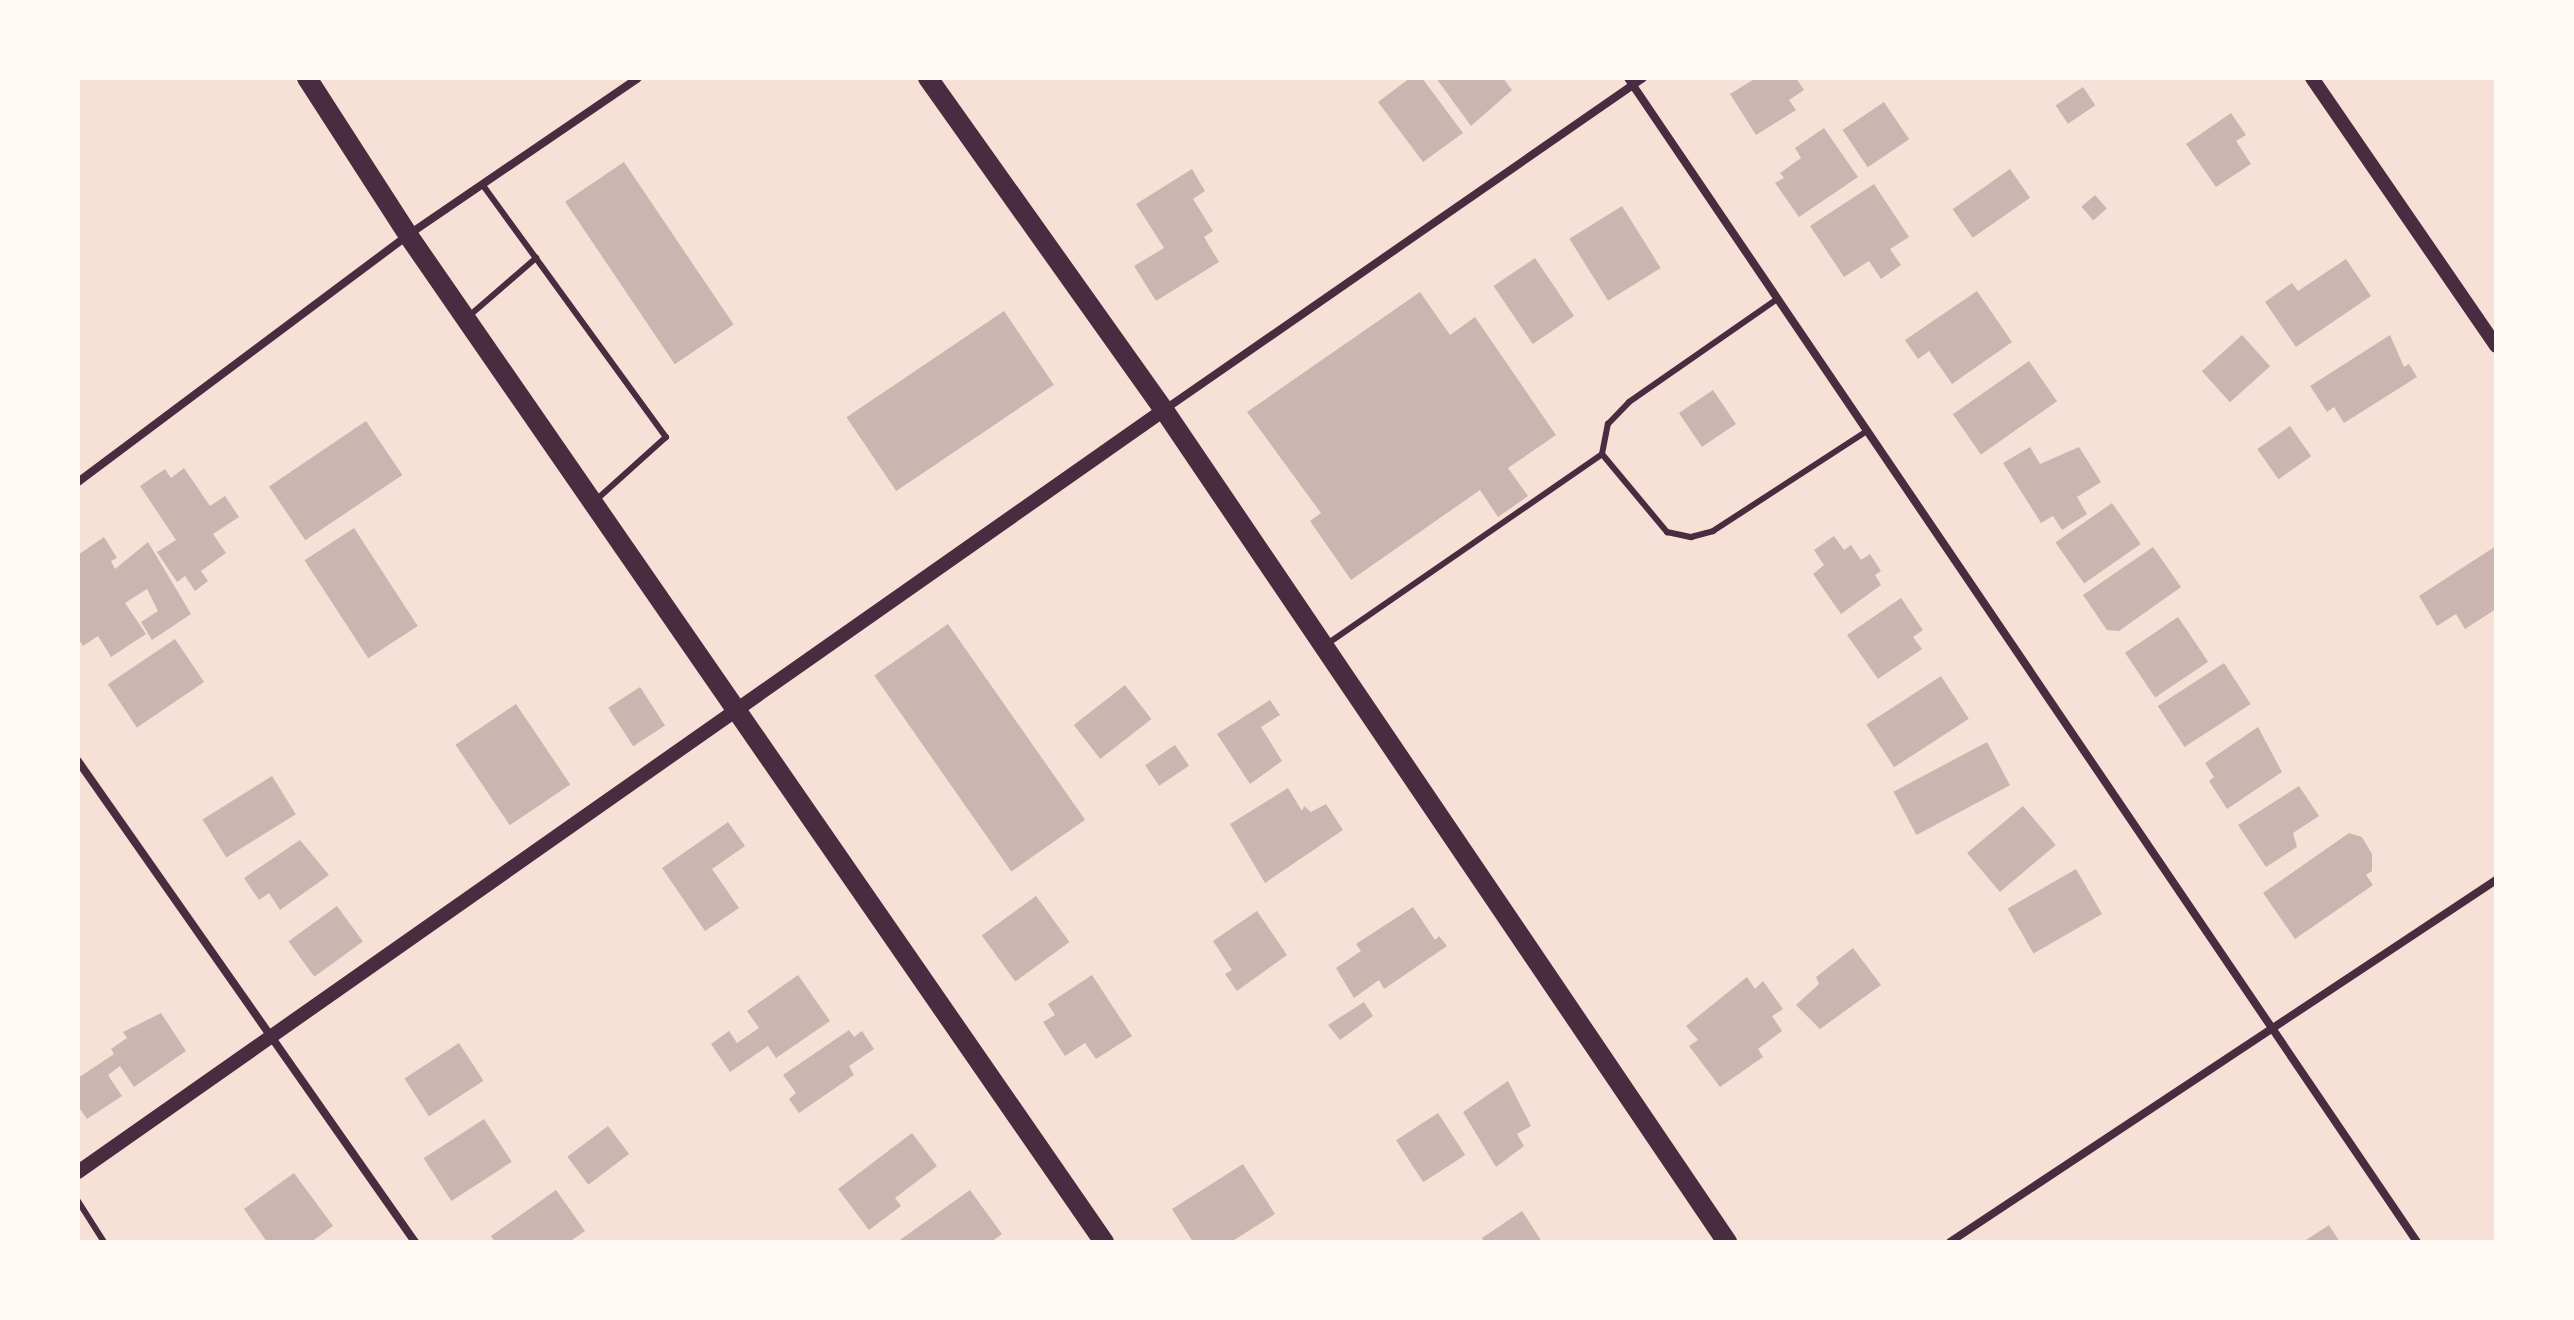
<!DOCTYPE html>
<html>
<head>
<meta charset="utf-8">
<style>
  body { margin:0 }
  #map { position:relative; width:2574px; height:1320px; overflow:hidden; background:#f7e1d7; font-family:Poppins,sans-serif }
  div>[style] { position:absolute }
  .building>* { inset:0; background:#ccb4b1; transform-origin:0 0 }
  .service>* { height:6px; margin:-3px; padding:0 3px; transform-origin:3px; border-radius:3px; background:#4a2c40 }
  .minor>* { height:8px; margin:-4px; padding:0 4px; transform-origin:4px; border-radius:4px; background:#4a2c40 }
  .tertiary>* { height:14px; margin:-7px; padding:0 7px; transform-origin:7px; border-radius:7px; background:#4a2c40 }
  .primary>* { height:20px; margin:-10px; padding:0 10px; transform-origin:10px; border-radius:10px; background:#4a2c40 }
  span { translate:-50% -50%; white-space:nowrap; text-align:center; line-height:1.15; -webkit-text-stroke:8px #fffaf5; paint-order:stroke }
  .frame { position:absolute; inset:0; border:80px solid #fffaf5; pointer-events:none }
</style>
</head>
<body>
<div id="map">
  <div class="building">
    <div style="clip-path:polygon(1410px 78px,1422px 78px,1463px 133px,1423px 162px,1378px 102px)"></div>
    <div style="clip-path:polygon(1436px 78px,1503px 78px,1512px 90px,1471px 126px)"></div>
    <div style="clip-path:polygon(1756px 78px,1796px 78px,1804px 90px,1789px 100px,1796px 110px,1756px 135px,1730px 94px)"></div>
    <div style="left:2083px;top:87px;width:22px;height:33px;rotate:56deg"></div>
    <div style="left:1884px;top:102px;width:45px;height:50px;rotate:56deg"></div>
    <div style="clip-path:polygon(2231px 113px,2246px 135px,2236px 141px,2251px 164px,2216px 187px,2186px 144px)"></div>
    <div style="clip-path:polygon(1824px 128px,1858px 177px,1799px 217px,1775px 183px,1784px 178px,1780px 173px,1801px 158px,1795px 148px)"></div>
    <div style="left:624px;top:162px;width:196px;height:71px;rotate:56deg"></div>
    <div style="clip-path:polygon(1192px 169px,1205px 191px,1193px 199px,1213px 231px,1204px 237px,1219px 262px,1156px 301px,1134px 266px,1164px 248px,1136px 204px)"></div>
    <div style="left:2010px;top:169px;width:35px;height:70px;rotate:55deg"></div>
    <div style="clip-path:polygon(1874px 184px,1909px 237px,1890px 249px,1901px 265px,1881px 279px,1869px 261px,1844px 277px,1810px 226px)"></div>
    <div style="left:2095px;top:195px;width:18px;height:18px;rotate:49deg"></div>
    <div style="left:1622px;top:206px;width:73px;height:62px;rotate:58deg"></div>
    <div style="left:1535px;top:258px;width:70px;height:50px;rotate:56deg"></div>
    <div style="clip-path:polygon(2346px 259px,2371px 296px,2296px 347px,2265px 302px,2292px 283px,2298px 291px)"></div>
    <div style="clip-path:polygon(1977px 291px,2012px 342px,1952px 384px,1929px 351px,1918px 359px,1905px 340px)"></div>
    <div style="clip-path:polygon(1420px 292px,1450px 335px,1475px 317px,1556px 435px,1508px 468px,1528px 496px,1498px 517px,1480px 490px,1351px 580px,1310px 521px,1321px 513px,1247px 412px)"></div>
    <div style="left:1004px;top:311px;width:89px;height:190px;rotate:56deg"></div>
    <div style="left:2242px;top:335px;width:42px;height:54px;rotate:48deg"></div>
    <div style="clip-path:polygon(2390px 335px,2404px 367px,2409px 364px,2417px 377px,2344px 423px,2334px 407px,2327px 412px,2310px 386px)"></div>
    <div style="left:2029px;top:361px;width:49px;height:93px;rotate:55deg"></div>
    <div style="left:1713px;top:390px;width:41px;height:41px;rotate:56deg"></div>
    <div style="left:366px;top:421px;width:65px;height:117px;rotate:56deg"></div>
    <div style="left:2290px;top:426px;width:37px;height:40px;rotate:55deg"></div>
    <div style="clip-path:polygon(2030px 447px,2040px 464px,2079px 447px,2101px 482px,2077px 497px,2087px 514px,2062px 530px,2053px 516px,2041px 523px,2003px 463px)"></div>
    <div style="clip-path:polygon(184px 468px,210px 506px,225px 496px,239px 517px,213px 534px,226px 553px,201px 571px,208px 581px,195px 591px,185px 576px,177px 582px,157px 552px,176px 540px,140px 486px,165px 469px,171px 478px)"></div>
    <div style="left:2112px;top:503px;width:50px;height:69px;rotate:55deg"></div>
    <div style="left:354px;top:528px;width:117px;height:59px;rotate:57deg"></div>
    <div style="clip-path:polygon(1834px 536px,1844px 550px,1851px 545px,1861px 560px,1870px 554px,1881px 571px,1875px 575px,1881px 585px,1841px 614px,1813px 574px,1824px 565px,1814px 550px)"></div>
    <div style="clip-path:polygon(104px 537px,117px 558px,111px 561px,115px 569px,148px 542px,191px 614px,152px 640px,141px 622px,158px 611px,147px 589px,125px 603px,146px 634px,111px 657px,98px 636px,83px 646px,78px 638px,78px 555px)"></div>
    <div style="clip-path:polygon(2496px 546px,2496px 609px,2465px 629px,2456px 614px,2437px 626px,2419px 596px)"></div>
    <div style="clip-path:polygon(2153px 547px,2181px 587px,2119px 631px,2107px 630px,2083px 595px)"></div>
    <div style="clip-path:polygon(1901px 598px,1923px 630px,1913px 637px,1922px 649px,1878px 679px,1847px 635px)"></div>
    <div style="left:2178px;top:617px;width:54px;height:64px;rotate:56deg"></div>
    <div style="left:948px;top:624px;width:239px;height:90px;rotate:55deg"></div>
    <div style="left:175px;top:639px;width:52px;height:81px;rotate:56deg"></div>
    <div style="left:2224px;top:663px;width:49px;height:79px;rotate:57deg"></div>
    <div style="left:1941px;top:676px;width:51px;height:89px;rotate:57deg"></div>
    <div style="left:1125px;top:685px;width:43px;height:65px;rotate:52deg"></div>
    <div style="left:640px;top:687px;width:46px;height:38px;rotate:57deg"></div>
    <div style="clip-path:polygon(1270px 700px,1280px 715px,1261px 727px,1282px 761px,1250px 784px,1217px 734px)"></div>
    <div style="left:516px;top:704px;width:97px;height:73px;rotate:56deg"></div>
    <div style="clip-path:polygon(2258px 727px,2282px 772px,2227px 809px,2209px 781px,2214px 777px,2205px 763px)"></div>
    <div style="left:1987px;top:742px;width:49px;height:106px;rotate:62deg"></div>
    <div style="left:1175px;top:745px;width:25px;height:36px;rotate:56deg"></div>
    <div style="left:272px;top:776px;width:45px;height:82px;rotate:58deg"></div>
    <div style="clip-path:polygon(2299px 786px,2319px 816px,2293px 833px,2297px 847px,2266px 867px,2238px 825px)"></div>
    <div style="clip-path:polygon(1288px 788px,1302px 811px,1304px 806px,1311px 812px,1326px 804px,1343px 830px,1265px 883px,1230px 824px)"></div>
    <div style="left:2023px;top:806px;width:51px;height:73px;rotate:50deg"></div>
    <div style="clip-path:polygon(728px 822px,745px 846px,712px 869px,739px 908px,705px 931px,662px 868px)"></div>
    <div style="clip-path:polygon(2349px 833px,2362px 837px,2372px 854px,2372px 871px,2366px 875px,2373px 885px,2295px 939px,2263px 893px)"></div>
    <div style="clip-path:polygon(300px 840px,329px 875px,280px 910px,269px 893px,259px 900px,244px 878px)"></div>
    <div style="left:2076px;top:869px;width:52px;height:79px;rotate:60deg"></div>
    <div style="left:1036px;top:896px;width:57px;height:67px;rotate:54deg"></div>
    <div style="left:337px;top:906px;width:44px;height:60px;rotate:54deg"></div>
    <div style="clip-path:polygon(1413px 907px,1435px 940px,1439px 936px,1447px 946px,1384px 989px,1379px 980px,1354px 998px,1336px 968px,1361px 951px,1356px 944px)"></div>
    <div style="clip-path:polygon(1257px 911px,1287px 955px,1237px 991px,1225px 974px,1232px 970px,1213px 941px)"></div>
    <div style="clip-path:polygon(1853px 948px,1881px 985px,1820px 1029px,1796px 1005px,1819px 984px,1816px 977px)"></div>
    <div style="clip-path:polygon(798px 975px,830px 1021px,776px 1058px,768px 1046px,730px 1072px,711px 1044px,729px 1031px,737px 1043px,759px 1028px,747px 1011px)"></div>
    <div style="clip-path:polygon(1092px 975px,1132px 1036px,1096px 1059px,1085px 1043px,1065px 1056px,1043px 1022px,1055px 1015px,1048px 1004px)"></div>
    <div style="clip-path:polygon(1747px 977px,1755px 989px,1763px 981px,1783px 1009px,1772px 1016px,1782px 1031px,1758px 1049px,1763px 1057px,1720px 1087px,1689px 1046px,1698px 1040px,1686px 1026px)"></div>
    <div style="clip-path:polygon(1364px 1002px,1373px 1016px,1340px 1040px,1328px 1025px)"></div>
    <div style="clip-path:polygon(161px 1013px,186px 1051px,134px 1087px,120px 1066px,108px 1075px,122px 1096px,87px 1119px,78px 1106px,78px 1078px,114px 1054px,111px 1049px,127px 1038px,123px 1032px)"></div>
    <div style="clip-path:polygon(849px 1030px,854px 1037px,862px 1031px,874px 1049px,849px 1066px,854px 1075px,799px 1113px,789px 1099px,796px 1093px,783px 1075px)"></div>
    <div style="left:459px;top:1043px;width:45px;height:65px;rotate:57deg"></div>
    <div style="clip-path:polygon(1508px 1081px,1531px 1126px,1517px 1134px,1524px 1146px,1496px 1167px,1463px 1112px)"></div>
    <div style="left:1438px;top:1113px;width:50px;height:50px;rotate:57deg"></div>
    <div style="left:484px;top:1119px;width:51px;height:72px;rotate:57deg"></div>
    <div style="left:608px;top:1126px;width:35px;height:51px;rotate:53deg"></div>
    <div style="clip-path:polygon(912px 1133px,937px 1166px,895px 1198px,901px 1206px,869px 1230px,838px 1189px)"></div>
    <div style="clip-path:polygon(1243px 1164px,1275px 1214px,1231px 1242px,1193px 1242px,1172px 1209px)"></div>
    <div style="clip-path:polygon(294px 1173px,333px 1226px,311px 1242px,267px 1242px,244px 1209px)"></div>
    <div style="clip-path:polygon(556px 1190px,585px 1231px,569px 1242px,495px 1242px,491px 1236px)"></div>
    <div style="clip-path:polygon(970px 1190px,1002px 1234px,991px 1242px,897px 1242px)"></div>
    <div style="clip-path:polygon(1522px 1211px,1542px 1242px,1484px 1242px,1482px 1238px)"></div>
    <div style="clip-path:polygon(2329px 1225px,2340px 1242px,2303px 1242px)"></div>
  </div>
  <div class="service">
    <div style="left:482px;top:184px;width:313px;rotate:54deg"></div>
    <div style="left:666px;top:437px;width:96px;rotate:138deg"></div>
    <div style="left:469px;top:316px;width:89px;rotate:-40.9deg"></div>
    <div style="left:1602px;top:454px;width:102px;rotate:50.2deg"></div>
    <div style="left:1667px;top:532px;width:25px;rotate:12deg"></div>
    <div style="left:1691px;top:537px;width:23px;rotate:-15deg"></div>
    <div style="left:1713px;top:531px;width:184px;rotate:-33deg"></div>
    <div style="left:1327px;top:644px;width:334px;rotate:-34.6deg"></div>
    <div style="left:1602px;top:454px;width:31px;rotate:-79deg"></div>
    <div style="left:1608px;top:424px;width:30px;rotate:-46deg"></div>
    <div style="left:1629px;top:402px;width:180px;rotate:-34.8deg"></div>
    <div style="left:78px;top:1201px;width:49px;rotate:57.6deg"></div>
  </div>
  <div class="minor">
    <div style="left:1628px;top:78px;width:1406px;rotate:55.87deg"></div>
    <div style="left:1164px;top:410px;width:583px;rotate:-34.73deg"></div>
    <div style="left:78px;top:482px;width:412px;rotate:-36.8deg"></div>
    <div style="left:408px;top:235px;width:278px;rotate:-34.3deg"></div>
    <div style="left:78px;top:761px;width:587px;rotate:54.98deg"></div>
    <div style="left:1950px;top:1242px;width:655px;rotate:-33.54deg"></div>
  </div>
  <div class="tertiary">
    <div style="left:2312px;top:78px;width:325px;rotate:55.5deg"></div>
    <div style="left:78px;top:1172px;width:1327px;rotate:-35.06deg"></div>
  </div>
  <div class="primary">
    <div style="left:307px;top:78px;width:187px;rotate:57.2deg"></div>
    <div style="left:408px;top:235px;width:1224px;rotate:55.35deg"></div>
    <div style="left:928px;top:78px;width:407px;rotate:54.6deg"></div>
    <div style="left:1164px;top:410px;width:1005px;rotate:55.91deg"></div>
  </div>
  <div class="frame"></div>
</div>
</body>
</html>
